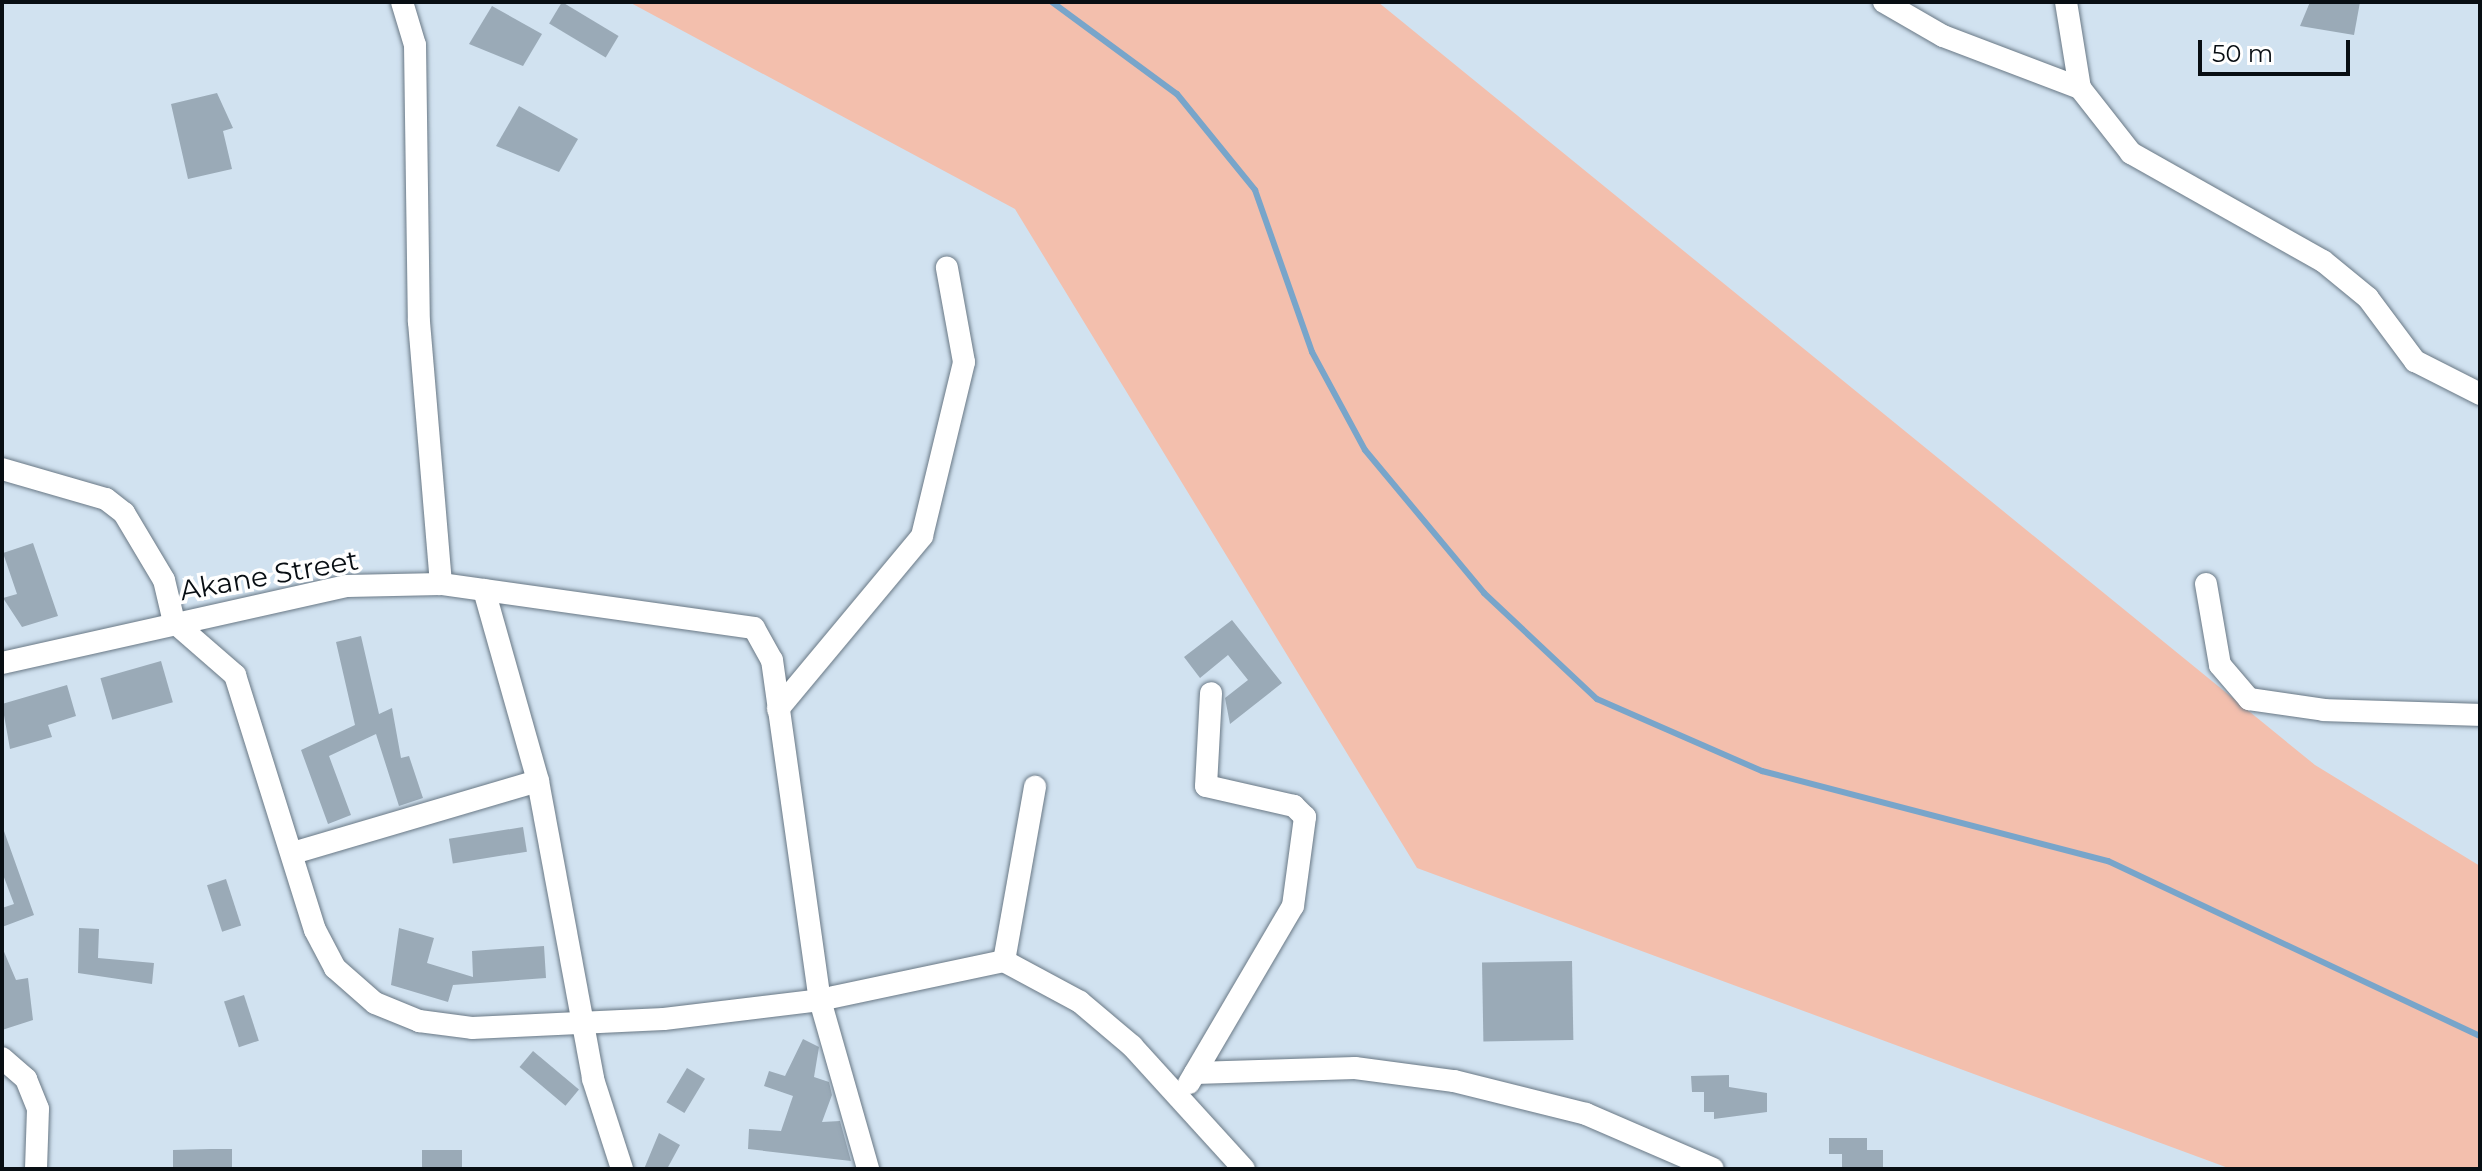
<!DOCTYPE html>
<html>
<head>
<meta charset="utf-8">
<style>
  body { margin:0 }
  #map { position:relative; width:2482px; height:1171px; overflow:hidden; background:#d1e2f0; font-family:Montserrat,sans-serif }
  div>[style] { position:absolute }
  .green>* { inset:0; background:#f3bfad }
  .stream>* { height:6px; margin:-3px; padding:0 3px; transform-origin:3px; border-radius:3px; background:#78a5ca }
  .building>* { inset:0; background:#9aaab7; transform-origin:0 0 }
  .roads { filter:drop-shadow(0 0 2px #697885) drop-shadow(0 0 2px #697885) }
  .street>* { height:22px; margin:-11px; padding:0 11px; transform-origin:11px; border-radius:11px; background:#fff }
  span { translate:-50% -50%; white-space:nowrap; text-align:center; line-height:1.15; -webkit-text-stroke:7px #fff; paint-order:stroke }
  .street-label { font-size:28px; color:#080e13 }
  .frame { position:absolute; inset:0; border:4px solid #080e13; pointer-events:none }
  .scale { position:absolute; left:2198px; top:40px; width:152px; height:36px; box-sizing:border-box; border:4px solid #080e13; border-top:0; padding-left:10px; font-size:24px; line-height:28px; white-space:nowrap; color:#080e13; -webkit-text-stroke:6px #fff; paint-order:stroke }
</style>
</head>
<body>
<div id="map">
  <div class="green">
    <div style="clip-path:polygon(629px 2px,1378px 2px,2315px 765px,2480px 866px,2480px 1169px,2231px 1169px,1417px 868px,1015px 209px)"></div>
  </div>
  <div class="stream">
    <div style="left:1052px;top:2px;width:155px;rotate:36.4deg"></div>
    <div style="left:1177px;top:94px;width:124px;rotate:50.9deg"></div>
    <div style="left:1255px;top:190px;width:172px;rotate:70.6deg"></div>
    <div style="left:1312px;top:352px;width:111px;rotate:61.6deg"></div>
    <div style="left:1365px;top:450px;width:186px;rotate:50.2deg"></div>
    <div style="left:1484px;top:593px;width:155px;rotate:43.2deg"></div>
    <div style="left:1597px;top:699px;width:180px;rotate:23.6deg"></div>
    <div style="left:1762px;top:771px;width:358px;rotate:14.6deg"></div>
    <div style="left:2108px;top:861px;width:411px;rotate:25.2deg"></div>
  </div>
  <div class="building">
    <div style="left:562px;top:2px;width:66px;height:25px;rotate:31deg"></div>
    <div style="clip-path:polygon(2310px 2px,2360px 2px,2354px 35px,2300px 26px)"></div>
    <div style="clip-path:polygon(492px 6px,542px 34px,523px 66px,469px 44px)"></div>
    <div style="clip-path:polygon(217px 93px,233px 128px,223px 131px,232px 169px,188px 179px,171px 104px)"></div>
    <div style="clip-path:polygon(519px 106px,578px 139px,559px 172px,496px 146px)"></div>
    <div style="clip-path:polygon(33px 543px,58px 616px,22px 627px,3px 598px,17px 594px,3px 553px)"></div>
    <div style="clip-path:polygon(1232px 620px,1282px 683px,1230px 724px,1225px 698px,1248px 680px,1228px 655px,1200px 678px,1184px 657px)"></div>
    <div style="clip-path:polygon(361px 636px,379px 714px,392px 708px,401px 758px,409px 756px,423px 798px,399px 806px,376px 734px,329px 756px,351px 815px,328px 824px,301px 750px,355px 725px,336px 642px)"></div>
    <div style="left:161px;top:661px;width:43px;height:63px;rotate:74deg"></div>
    <div style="clip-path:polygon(67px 685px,76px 716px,48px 725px,52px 737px,10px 749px,2px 704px)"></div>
    <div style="left:523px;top:827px;width:25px;height:75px;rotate:81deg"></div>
    <div style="clip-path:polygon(4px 831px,34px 915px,2px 927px,2px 908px,14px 904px,2px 872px)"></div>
    <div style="left:226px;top:879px;width:49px;height:20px;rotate:72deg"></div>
    <div style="clip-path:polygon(79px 928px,99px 929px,98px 958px,154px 963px,152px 984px,78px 973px)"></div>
    <div style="clip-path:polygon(399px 928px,434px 938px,427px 963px,473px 977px,472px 951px,544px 946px,546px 978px,453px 985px,448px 1002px,391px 985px)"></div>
    <div style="clip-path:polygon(2px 947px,16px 980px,28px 978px,33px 1020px,2px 1030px)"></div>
    <div style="left:1572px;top:961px;width:79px;height:90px;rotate:89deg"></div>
    <div style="left:244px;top:995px;width:48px;height:21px;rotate:72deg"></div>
    <div style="clip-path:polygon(803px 1039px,819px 1047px,814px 1077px,829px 1082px,832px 1095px,822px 1122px,840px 1121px,851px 1161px,748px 1149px,749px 1129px,781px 1131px,793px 1096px,764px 1086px,769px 1071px,785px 1076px)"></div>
    <div style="left:533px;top:1051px;width:60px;height:21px;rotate:40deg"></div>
    <div style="left:687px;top:1068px;width:21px;height:40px;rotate:31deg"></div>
    <div style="clip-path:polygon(1729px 1075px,1729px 1087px,1767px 1093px,1767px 1112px,1714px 1119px,1714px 1112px,1704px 1112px,1704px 1092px,1692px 1092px,1691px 1076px)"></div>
    <div style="clip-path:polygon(659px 1133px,680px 1145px,667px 1169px,644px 1169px)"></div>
    <div style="clip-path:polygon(1829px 1138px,1867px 1138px,1867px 1150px,1883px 1150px,1883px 1169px,1842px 1169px,1842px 1154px,1829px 1154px)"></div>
    <div style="clip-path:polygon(211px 1149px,232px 1149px,232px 1169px,173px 1169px,173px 1150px)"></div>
    <div style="left:462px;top:1150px;width:19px;height:40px;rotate:90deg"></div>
  </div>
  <div class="roads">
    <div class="street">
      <div style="left:402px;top:2px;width:45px;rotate:73.2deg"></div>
      <div style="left:415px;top:45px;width:277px;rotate:89.2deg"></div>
      <div style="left:419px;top:322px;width:263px;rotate:85.2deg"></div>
      <div style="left:1884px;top:2px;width:68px;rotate:30deg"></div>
      <div style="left:1943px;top:36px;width:147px;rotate:20.8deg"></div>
      <div style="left:2080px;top:88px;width:83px;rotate:51.9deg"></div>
      <div style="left:2131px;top:153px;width:220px;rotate:29.4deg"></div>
      <div style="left:2323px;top:261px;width:58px;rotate:39.4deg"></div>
      <div style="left:2368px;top:298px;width:79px;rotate:53.3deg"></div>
      <div style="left:2415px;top:361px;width:73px;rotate:26.9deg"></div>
      <div style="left:2066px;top:2px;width:87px;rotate:80.8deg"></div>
      <div style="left:2px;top:469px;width:108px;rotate:16.1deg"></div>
      <div style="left:106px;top:499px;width:23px;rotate:38deg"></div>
      <div style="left:124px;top:513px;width:78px;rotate:59.2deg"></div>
      <div style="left:164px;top:580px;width:43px;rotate:76.6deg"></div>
      <div style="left:174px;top:622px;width:81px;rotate:41deg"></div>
      <div style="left:235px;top:675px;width:267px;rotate:72.6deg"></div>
      <div style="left:315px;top:930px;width:43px;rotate:62.2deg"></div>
      <div style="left:335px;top:968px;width:53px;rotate:41.2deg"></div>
      <div style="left:375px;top:1003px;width:48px;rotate:22.2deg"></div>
      <div style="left:419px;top:1021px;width:53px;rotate:7.5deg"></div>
      <div style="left:472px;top:1028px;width:192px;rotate:-2.7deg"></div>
      <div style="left:664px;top:1019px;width:157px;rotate:-6.9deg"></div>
      <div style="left:820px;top:1000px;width:188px;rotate:-12deg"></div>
      <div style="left:1004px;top:961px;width:86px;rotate:28.3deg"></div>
      <div style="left:1080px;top:1002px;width:68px;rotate:40.2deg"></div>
      <div style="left:1132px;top:1046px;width:166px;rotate:47.7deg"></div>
      <div style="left:2206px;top:584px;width:82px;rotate:80.2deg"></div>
      <div style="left:2220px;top:665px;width:45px;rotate:49.5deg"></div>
      <div style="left:2249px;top:699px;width:76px;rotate:8.3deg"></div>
      <div style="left:2324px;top:710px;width:156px;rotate:1.8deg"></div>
      <div style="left:484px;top:590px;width:198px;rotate:74.2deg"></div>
      <div style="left:538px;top:781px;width:303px;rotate:79.5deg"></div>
      <div style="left:593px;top:1079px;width:95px;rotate:72.1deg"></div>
      <div style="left:2px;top:663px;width:353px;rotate:-12.6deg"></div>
      <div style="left:347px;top:586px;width:94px;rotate:-1.2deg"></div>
      <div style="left:441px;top:584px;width:316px;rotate:8deg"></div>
      <div style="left:754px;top:628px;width:37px;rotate:61deg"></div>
      <div style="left:772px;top:660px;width:343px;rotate:82deg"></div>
      <div style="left:820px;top:1000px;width:176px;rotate:74.1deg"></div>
      <div style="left:778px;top:709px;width:225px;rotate:-50.2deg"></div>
      <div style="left:922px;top:536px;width:179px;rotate:-76.4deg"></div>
      <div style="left:964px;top:362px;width:96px;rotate:-100.3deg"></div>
      <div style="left:293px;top:853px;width:255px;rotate:-16.4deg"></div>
      <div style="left:1004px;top:961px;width:177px;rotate:-79.9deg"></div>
      <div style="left:2px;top:1058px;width:32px;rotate:41deg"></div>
      <div style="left:26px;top:1079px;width:32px;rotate:68deg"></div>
      <div style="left:38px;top:1109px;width:60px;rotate:91.9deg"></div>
      <div style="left:1195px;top:1073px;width:160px;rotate:-1.8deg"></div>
      <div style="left:1355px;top:1068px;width:100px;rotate:7.5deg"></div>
      <div style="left:1454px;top:1081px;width:136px;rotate:14deg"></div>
      <div style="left:1586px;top:1114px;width:138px;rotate:23.4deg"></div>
      <div style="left:1189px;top:1083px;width:205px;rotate:-59.6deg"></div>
      <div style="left:1293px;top:906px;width:90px;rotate:-82.3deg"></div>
      <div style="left:1305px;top:817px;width:16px;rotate:-135deg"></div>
      <div style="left:1294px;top:806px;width:90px;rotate:-167.2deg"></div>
      <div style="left:1206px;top:786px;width:93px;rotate:-86.9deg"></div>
    </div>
  </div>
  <div class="street-label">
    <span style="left:269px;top:575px;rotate:-10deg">Akane Street</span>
  </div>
  <div class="frame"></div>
  <div class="scale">50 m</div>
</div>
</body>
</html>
